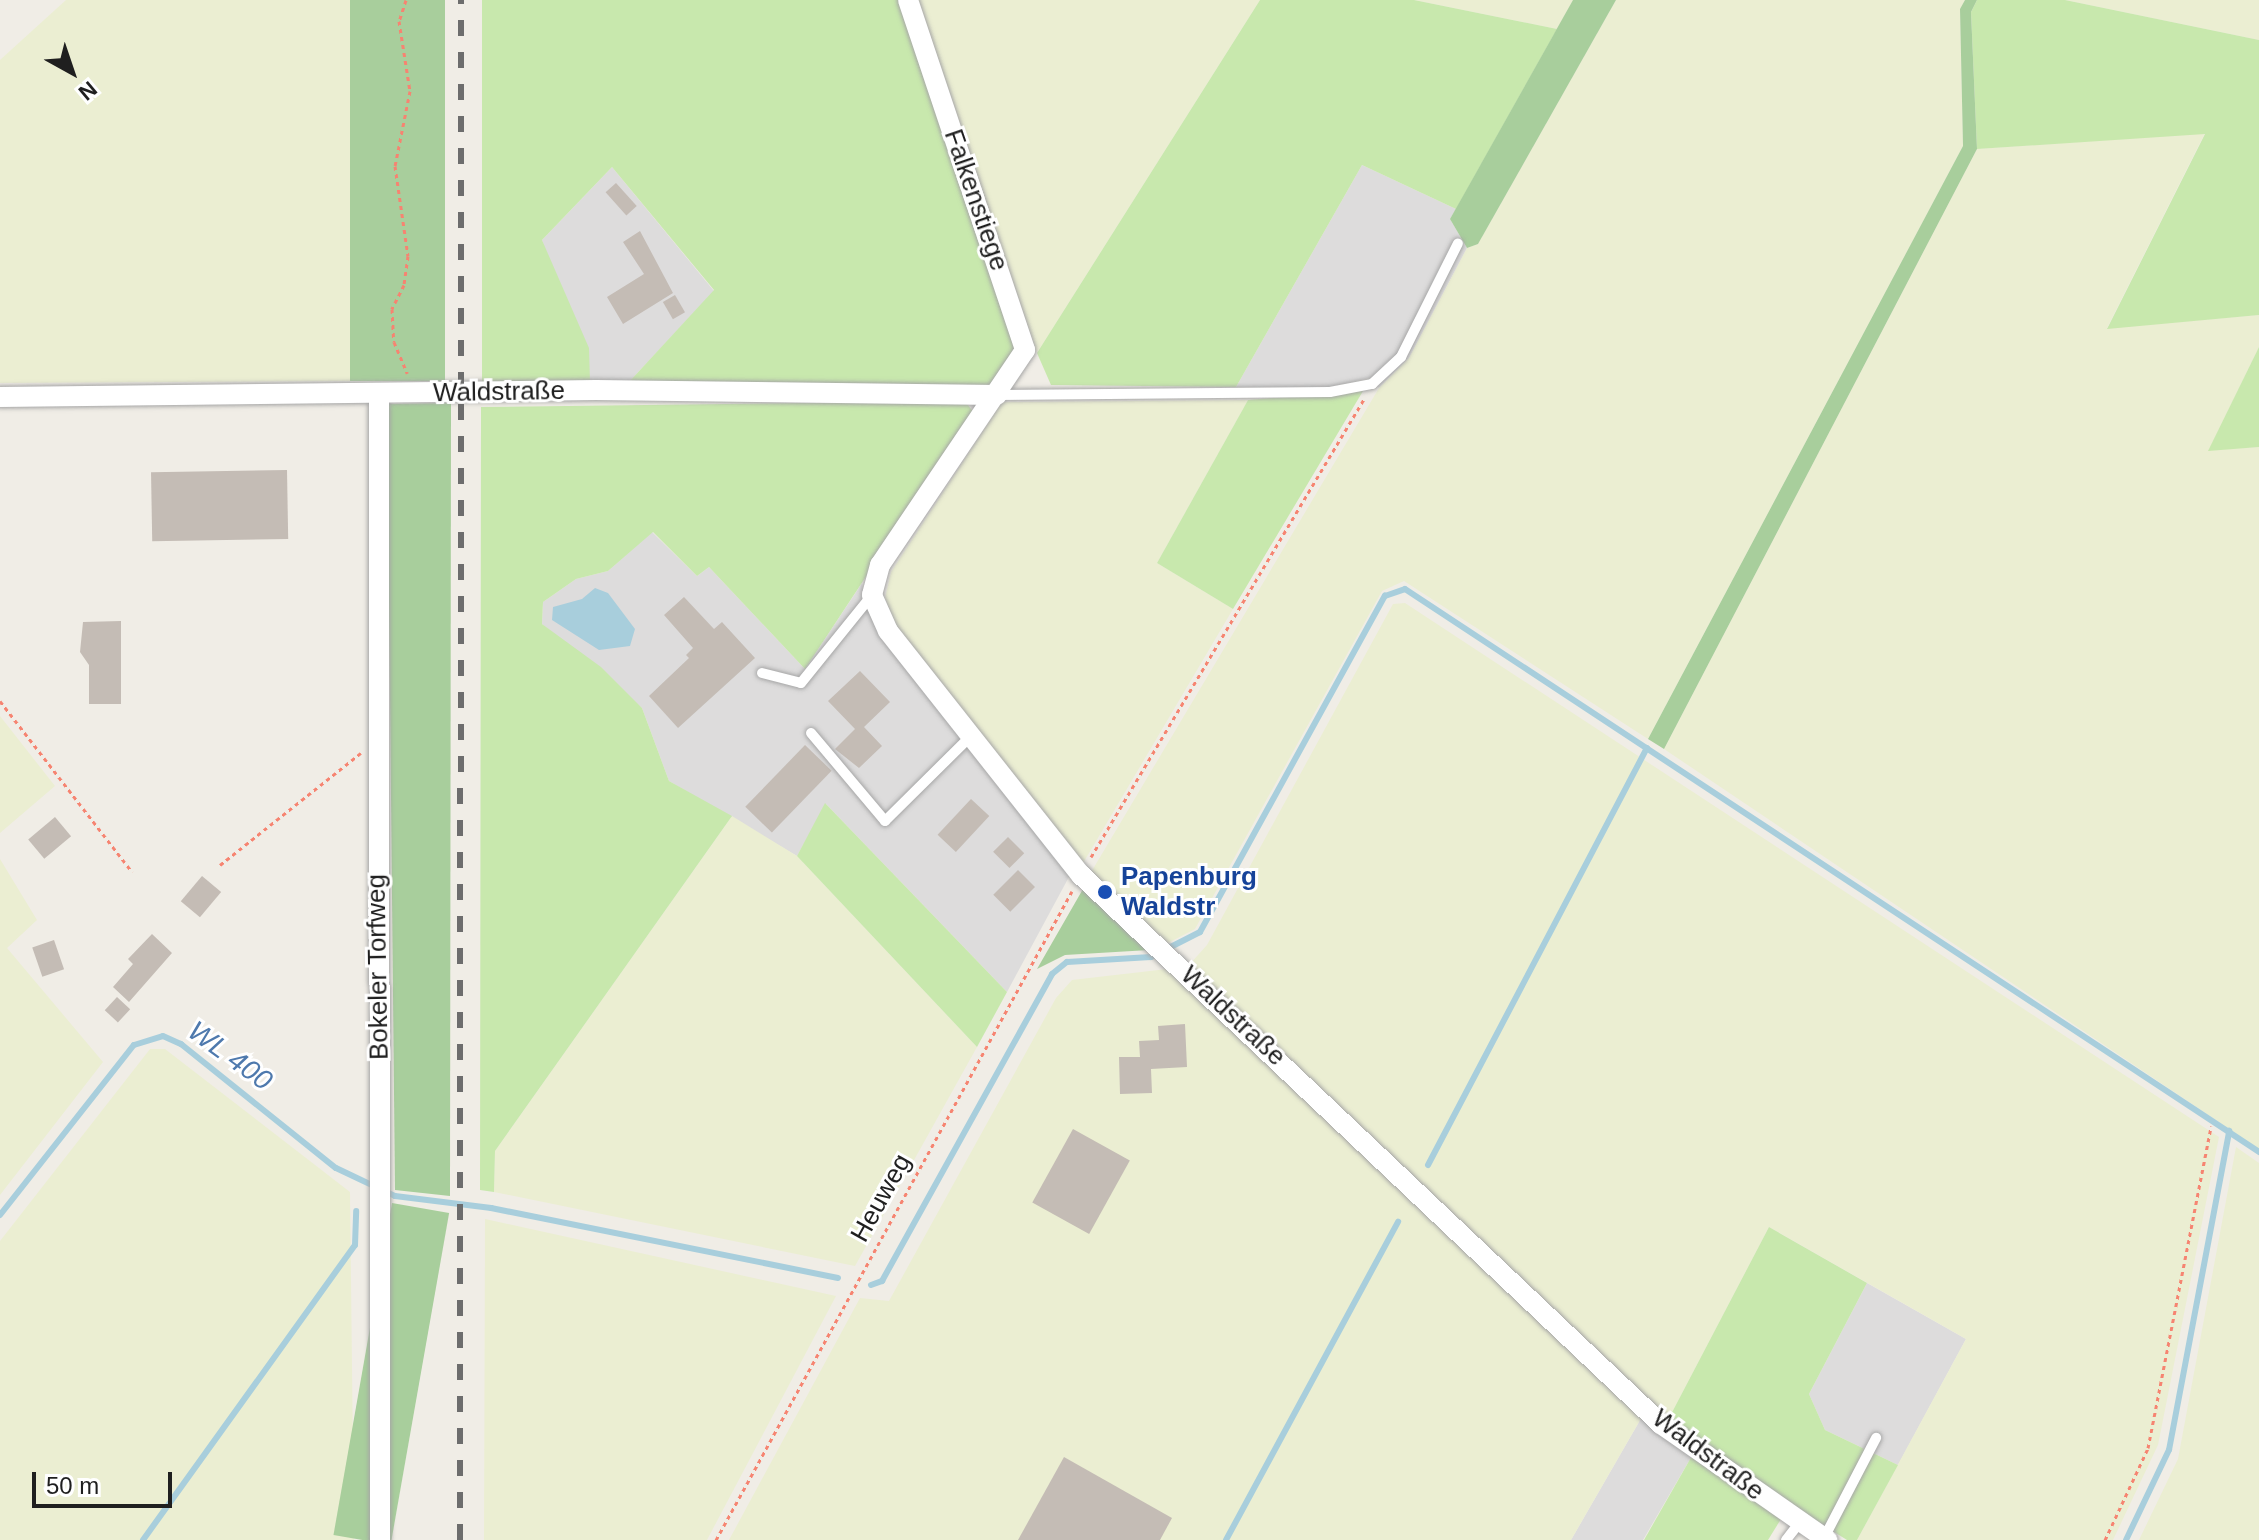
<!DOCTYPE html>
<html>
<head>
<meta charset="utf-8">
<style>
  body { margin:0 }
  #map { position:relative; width:2259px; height:1540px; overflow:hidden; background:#f0ede6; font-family:Arial,sans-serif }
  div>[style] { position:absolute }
  .residential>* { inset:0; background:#dddcdc }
  .farmland>* { inset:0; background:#ebeed2 }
  .grass>* { inset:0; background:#c8e8ad }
  .forest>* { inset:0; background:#a8ce9c; transform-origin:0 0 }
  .water>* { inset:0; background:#a8cedc }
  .stream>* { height:6px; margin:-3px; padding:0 3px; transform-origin:3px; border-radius:3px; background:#a8cedc }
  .building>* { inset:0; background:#c4bcb5; transform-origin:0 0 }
  .path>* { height:3px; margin-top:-1.5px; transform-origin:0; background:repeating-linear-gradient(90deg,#f68471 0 4px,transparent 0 8px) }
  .roads { filter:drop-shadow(0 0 2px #a6a6a6) drop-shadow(0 0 2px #a6a6a6) }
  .lane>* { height:10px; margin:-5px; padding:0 5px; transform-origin:5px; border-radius:5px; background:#fff }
  .street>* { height:20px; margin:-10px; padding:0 10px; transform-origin:10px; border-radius:10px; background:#fff }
  .rail>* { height:6px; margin-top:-3px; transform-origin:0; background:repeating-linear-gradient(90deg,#6d6d6d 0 16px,transparent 0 32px) }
  .dots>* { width:22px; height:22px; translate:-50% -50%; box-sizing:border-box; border:4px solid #fff; border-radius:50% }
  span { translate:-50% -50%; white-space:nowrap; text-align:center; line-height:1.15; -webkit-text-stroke:6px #fff; paint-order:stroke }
  .street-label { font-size:26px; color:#1f1f1f }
  .transit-label { font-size:26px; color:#164399; font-weight:700 }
  .left { translate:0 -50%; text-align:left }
  .water-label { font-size:28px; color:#4e79ad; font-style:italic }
  .north { position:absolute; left:32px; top:32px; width:80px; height:80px; -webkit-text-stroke:6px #fff; paint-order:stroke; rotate:140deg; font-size:22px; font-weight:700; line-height:32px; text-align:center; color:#1f1f1f }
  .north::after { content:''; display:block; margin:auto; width:28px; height:36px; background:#1f1f1f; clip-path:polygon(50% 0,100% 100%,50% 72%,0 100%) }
  .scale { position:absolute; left:32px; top:1472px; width:140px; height:36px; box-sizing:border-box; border:4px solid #1f1f1f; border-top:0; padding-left:10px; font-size:24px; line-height:28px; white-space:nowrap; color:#1f1f1f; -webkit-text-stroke:6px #fff; paint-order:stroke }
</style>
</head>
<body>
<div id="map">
  <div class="residential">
    <div style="clip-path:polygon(1362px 165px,1456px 209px,1450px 219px,1467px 248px,1409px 358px,1379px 388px,1370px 378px,1329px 387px,1236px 387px)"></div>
    <div style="clip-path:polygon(612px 167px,714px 291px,629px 382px,590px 382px,542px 240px)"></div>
    <div style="clip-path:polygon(652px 532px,697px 576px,709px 567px,805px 669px,862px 583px,866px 607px,881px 636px,1070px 875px,1007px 992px,826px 804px,797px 856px,669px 781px,642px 708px,542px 624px,543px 602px,576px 579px,608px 571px)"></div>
    <div style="clip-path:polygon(1867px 1283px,1966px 1339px,1898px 1465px,1825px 1430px,1809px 1394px)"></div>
    <div style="clip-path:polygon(1643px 1415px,1693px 1454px,1643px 1540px,1571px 1540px)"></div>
  </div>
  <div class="farmland">
    <div style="clip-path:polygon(66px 0,350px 0,351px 381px,0 383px,0 60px)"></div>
    <div style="clip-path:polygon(918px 0,1260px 0,1037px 353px)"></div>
    <div style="clip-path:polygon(1414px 0,1573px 0,1557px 29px)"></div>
    <div style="clip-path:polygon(1616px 0,1965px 0,1960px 9px,1963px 146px,1648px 739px,1404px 581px,1382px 591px,1195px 929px,1168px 943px,1090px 874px,1379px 388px,1409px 358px,1467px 248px,1478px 244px)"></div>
    <div style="clip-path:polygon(2065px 0,2259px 0,2259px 40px)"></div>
    <div style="clip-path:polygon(2205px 133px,2107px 328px,2259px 315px,2259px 347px,2209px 450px,2259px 447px,2259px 1149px,1664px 749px,1977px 149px)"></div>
    <div style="clip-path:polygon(1248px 400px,1157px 563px,1233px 609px,1082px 865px,896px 627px,885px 598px,891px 572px,1002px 402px)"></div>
    <div style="clip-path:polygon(1405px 603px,2219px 1137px,2158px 1445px,2113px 1540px,1857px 1540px,1966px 1339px,1769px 1227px,1668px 1420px,1189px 965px,1207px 945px,1393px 604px)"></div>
    <div style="clip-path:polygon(0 716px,55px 786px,0 833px)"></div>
    <div style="clip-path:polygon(732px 816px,797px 856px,977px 1047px,855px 1266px,494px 1192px,495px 1151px)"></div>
    <div style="clip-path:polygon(0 859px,37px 920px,7px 948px,103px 1062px,0 1195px)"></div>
    <div style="clip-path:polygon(1167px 969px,1643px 1415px,1571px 1540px,729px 1540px,860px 1298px,889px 1301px,1056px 998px,1072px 980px)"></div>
    <div style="clip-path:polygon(150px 1049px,165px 1049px,350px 1192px,354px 1540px,0 1540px,0 1241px)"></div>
    <div style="clip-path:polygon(2236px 1147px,2259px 1163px,2259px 1540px,2139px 1540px,2178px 1459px)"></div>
    <div style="clip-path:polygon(485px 1219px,836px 1296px,707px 1540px,484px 1540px)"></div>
  </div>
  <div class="grass">
    <div style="clip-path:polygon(482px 0,899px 0,1017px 350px,991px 387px,629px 382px,714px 290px,612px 167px,542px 240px,589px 348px,590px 382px,482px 385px)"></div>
    <div style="clip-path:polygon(1260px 0,1414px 0,1557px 29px,1456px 209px,1362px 165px,1236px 387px,1051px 385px,1037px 353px)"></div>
    <div style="clip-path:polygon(1977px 0,2065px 0,2259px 40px,2259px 315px,2107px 329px,2205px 134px,1977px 149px,1971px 12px)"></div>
    <div style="clip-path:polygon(2259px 347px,2259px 447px,2208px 451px)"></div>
    <div style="clip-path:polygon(1363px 391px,1233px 609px,1157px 563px,1248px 400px)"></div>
    <div style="clip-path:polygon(965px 401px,974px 413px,805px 669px,709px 567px,697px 576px,653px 532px,608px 571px,576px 579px,543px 602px,542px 624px,601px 667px,642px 708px,669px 781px,732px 816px,495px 1151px,494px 1192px,480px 1190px,481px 407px)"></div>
    <div style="clip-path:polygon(825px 803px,1007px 992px,977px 1047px,797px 856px)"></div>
    <div style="clip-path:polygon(1769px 1227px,1867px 1283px,1809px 1394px,1825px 1430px,1898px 1465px,1857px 1540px,1847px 1540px,1799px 1510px,1668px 1420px)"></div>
    <div style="clip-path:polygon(1693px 1454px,1781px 1519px,1768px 1540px,1644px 1540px)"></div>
  </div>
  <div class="forest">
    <div style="left:350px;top:0;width:95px;height:381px"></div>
    <div style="clip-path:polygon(1573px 0,1616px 0,1478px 244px,1467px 248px,1450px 219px)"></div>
    <div style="clip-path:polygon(1965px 0,1977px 0,1971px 12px,1977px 149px,1664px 749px,1648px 739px,1963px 146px,1960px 9px)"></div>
    <div style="clip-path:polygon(451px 403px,450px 1196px,395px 1190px,387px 404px)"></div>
    <div style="clip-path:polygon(1083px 889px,1149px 950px,1065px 955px,1037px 969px)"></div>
    <div style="left:392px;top:1203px;width:58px;height:337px;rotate:10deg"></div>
  </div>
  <div class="water">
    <div style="clip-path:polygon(595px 588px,608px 593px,635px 629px,630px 646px,599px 650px,552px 620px,553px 607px,582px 599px)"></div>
  </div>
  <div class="stream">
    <div style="left:1428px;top:1165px;width:471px;rotate:-62.3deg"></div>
    <div style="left:0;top:1215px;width:216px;rotate:-51.8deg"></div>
    <div style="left:134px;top:1045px;width:30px;rotate:-17deg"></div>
    <div style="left:163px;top:1036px;width:20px;rotate:24deg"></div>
    <div style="left:181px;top:1044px;width:198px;rotate:38.7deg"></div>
    <div style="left:336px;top:1168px;width:65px;rotate:25.4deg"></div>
    <div style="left:395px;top:1196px;width:97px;rotate:7.1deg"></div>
    <div style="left:491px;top:1208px;width:354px;rotate:11.4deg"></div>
    <div style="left:871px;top:1285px;width:12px;rotate:-20deg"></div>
    <div style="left:882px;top:1281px;width:351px;rotate:-61deg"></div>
    <div style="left:1052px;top:974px;width:19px;rotate:-39deg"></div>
    <div style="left:1067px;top:962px;width:84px;rotate:-3.4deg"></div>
    <div style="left:1151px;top:957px;width:55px;rotate:-27deg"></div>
    <div style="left:1200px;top:932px;width:384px;rotate:-61.2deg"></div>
    <div style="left:1385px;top:596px;width:21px;rotate:-19deg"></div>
    <div style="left:1405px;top:589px;width:1023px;rotate:33.39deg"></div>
    <div style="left:143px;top:1540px;width:363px;rotate:-54.3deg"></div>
    <div style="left:355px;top:1245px;width:34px;rotate:-88deg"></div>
    <div style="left:1226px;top:1540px;width:362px;rotate:-61.6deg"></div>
    <div style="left:2126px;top:1540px;width:100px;rotate:-64.5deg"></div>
    <div style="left:2169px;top:1450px;width:325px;rotate:-79.3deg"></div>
  </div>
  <div class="building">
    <div style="left:616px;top:183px;width:31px;height:14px;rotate:48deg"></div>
    <div style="clip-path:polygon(640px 231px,673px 293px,623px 324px,607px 297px,644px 274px,623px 242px)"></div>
    <div style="left:675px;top:295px;width:20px;height:14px;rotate:60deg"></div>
    <div style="left:287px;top:470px;width:69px;height:136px;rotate:89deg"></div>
    <div style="clip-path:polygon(684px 597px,714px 629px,722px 622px,755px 658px,678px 728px,649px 696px,689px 658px,686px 655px,693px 648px,664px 615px)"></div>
    <div style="clip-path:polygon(121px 621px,121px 704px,89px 704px,89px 665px,80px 652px,83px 622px)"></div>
    <div style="clip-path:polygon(860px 671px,890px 702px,864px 727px,882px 746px,859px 768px,835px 749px,855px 729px,828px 701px)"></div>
    <div style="left:805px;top:745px;width:37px;height:86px;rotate:44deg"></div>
    <div style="left:971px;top:799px;width:25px;height:49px;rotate:43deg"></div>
    <div style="left:55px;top:817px;width:25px;height:35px;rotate:50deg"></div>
    <div style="left:1008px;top:837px;width:23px;height:21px;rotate:45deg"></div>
    <div style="left:1018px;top:870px;width:24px;height:35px;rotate:45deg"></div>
    <div style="left:202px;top:876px;width:25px;height:33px;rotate:40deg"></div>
    <div style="clip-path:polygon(152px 934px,172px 953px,129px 1002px,113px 987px,133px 964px,128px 959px)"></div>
    <div style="left:54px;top:940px;width:31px;height:23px;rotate:71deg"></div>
    <div style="left:117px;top:997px;width:18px;height:18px;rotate:43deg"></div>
    <div style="clip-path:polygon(1185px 1024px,1187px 1067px,1151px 1069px,1152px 1093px,1120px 1094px,1119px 1057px,1140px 1057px,1139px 1041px,1159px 1040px,1158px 1026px)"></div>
    <div style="left:1073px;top:1129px;width:65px;height:84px;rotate:29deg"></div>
    <div style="clip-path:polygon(1064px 1457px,1172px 1518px,1160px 1540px,1018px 1540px)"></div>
  </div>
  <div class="path">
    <div style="left:406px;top:0;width:22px;rotate:108deg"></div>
    <div style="left:399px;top:21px;width:71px;rotate:81.1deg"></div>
    <div style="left:410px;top:91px;width:76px;rotate:101.3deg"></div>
    <div style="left:395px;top:166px;width:91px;rotate:81.8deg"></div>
    <div style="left:408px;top:256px;width:29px;rotate:98deg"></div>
    <div style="left:404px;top:285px;width:27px;rotate:117deg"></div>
    <div style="left:392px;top:309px;width:33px;rotate:87deg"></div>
    <div style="left:394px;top:342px;width:34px;rotate:67deg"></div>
    <div style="left:0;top:701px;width:216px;rotate:52.3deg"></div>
    <div style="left:1091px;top:857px;width:533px;rotate:-59.2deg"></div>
    <div style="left:220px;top:865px;width:180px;rotate:-38.5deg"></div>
    <div style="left:716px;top:1540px;width:740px;rotate:-61.25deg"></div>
    <div style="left:2105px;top:1540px;width:102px;rotate:-64.9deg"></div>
    <div style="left:2148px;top:1448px;width:328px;rotate:-78.9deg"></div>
  </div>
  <div class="roads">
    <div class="lane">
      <div style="left:997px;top:395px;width:333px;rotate:-0.5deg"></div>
      <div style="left:1330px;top:392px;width:43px;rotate:-10.8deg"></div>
      <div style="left:1372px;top:384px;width:40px;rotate:-43deg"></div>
      <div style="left:1401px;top:357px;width:127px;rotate:-63.4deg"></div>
      <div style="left:762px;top:673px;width:40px;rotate:14.4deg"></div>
      <div style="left:801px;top:683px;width:113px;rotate:-51.1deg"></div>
      <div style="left:811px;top:733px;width:115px;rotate:49.9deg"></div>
      <div style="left:885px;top:821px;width:121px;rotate:-44.7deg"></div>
      <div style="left:1824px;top:1538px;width:113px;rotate:-62.5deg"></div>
      <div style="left:1786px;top:1540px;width:23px;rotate:-52deg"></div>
    </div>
    <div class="street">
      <div style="left:908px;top:0;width:369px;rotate:71.5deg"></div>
      <div style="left:1025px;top:350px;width:259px;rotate:124deg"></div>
      <div style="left:880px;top:565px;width:31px;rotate:105deg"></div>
      <div style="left:872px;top:595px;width:39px;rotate:66deg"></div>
      <div style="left:888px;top:631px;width:311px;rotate:51.7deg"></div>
      <div style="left:1081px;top:875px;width:799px;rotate:43.43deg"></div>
      <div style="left:1661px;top:1424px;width:203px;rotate:34.9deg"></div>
      <div style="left:379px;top:395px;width:1145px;rotate:89.95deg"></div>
      <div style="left:0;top:397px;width:596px;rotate:-0.67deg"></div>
      <div style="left:596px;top:390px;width:401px;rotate:0.7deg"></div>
    </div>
  </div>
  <div class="rail">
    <div style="left:460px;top:1540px;width:1540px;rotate:-89.96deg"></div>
  </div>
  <div class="dots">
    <div style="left:1105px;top:892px;background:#1a4fb4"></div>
  </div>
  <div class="street-label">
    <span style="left:976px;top:200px;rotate:71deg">Falkenstiege</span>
    <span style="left:499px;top:392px;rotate:-1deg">Waldstraße</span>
    <span style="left:378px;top:967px;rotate:-91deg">Bokeler Torfweg</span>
    <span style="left:1233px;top:1016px;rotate:43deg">Waldstraße</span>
    <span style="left:881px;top:1198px;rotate:-61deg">Heuweg</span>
    <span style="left:1708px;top:1455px;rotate:37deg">Waldstraße</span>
  </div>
  <div class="transit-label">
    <span class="left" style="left:1121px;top:892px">Papenburg<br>Waldstr</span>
  </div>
  <div class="water-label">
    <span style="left:230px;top:1056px;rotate:36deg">WL 400</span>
  </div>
  <div class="north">N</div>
  <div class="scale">50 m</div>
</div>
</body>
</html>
